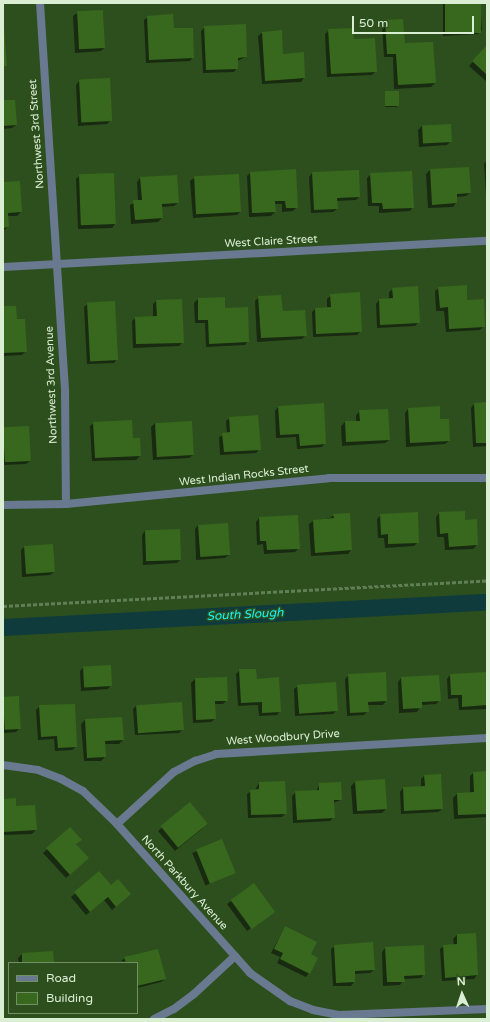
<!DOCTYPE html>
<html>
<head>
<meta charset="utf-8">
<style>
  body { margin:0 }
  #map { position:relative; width:490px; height:1022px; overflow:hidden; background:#2d4f1e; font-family:"Varela Round",sans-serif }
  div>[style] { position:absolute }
  .shadow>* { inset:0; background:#0007; transform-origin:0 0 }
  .canal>* { height:17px; margin:-8.5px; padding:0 8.5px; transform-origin:8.5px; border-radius:8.5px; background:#0f3b3c }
  .building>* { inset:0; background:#37681d; transform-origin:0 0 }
  .path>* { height:2.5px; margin-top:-1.25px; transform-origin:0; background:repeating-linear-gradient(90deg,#617f55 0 4px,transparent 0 6px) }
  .street>* { height:8px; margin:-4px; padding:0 4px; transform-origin:4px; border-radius:4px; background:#69798f }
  span { translate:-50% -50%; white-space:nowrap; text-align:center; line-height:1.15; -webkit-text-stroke:3px #2d4f1e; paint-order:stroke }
  .street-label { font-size:11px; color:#daeed3 }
  .water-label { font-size:12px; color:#11f5f9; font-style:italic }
  .frame { position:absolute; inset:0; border:4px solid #daeed3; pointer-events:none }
  .legend { position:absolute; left:8px; top:962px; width:130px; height:52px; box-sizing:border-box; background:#2d4f1e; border:1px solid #728f66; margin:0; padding:5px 7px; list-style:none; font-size:12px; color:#daeed3 }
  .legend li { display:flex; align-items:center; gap:8px; height:20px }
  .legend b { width:20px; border:1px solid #728f66 }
  .north { position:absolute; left:442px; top:974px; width:40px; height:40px; -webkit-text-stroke:3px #2d4f1e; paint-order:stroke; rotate:357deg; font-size:11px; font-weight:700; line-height:16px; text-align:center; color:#daeed3 }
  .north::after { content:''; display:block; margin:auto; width:14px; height:18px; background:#daeed3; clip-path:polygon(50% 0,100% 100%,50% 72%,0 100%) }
  .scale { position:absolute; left:352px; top:16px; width:122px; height:18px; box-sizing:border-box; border:2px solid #daeed3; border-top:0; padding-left:5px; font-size:12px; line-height:14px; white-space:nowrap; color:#daeed3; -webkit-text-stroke:3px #2d4f1e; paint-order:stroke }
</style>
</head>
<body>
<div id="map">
  <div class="shadow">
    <div style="clip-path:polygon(443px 3px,480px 3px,482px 30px,478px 34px,443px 36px)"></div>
    <div style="clip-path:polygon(103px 11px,104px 48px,101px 51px,75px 53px,73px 16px,77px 13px)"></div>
    <div style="clip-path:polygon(148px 17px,173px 29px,193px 57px,190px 61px,146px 63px,144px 20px)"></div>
    <div style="clip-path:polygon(386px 21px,435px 83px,431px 87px,394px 89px,393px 57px,384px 57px,382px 25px)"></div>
    <div style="clip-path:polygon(205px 27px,246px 57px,237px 61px,237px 68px,234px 72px,203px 73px,201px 31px)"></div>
    <div style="clip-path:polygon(329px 30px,353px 40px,376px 71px,372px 75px,327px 77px,325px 34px)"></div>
    <div style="clip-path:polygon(281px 31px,282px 55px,304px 78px,301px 82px,262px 84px,258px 36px,262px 33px)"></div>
    <div style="clip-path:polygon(487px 46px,487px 82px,469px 66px)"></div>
    <div style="clip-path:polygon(79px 81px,111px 120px,107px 124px,78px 126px,76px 85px)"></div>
    <div style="clip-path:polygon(386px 92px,398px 105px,397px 107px,385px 107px)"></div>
    <div style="clip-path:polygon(3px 93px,3px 101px,16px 125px,12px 128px,3px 129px)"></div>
    <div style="clip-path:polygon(422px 126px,450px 142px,447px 145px,419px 147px,418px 130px)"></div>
    <div style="clip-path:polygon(487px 160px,487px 196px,486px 196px,484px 164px)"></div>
    <div style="clip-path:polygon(430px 170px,470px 193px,466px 196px,456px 197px,456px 203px,453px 207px,428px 208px,426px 174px)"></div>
    <div style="clip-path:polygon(250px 173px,297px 207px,293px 211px,282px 212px,282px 204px,274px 204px,275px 212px,271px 216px,249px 217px,247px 176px)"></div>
    <div style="clip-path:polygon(312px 173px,359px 197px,356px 200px,336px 201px,337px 209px,333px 212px,311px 213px,309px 177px)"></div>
    <div style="clip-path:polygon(371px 174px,413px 207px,410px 211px,379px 213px,379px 206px,368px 206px,367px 178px)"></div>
    <div style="clip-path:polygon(79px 176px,115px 224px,112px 228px,78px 229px,76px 179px)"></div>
    <div style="clip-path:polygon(140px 178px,178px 203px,174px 206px,161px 207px,162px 218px,158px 222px,131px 224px,130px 205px,138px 201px,137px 182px)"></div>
    <div style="clip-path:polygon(194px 178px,240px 212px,237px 215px,193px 218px,190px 181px)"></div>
    <div style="clip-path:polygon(19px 182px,21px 212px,17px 216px,7px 216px,8px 227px,3px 231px,3px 183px)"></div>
    <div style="clip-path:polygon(439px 288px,467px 301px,484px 326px,480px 330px,446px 332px,444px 311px,436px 311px,435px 291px)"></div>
    <div style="clip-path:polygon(393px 289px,419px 322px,415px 326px,377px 328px,376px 304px,379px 300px,389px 299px,389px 292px)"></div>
    <div style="clip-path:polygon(331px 295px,361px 331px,357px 335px,313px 337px,312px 312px,315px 309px,327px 308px,327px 299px)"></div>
    <div style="clip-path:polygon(259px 297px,306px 335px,302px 339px,257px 342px,255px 301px)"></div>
    <div style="clip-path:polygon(224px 298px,224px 309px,248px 341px,245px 345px,206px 347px,205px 323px,195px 323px,194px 303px,198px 299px)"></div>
    <div style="clip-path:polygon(156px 301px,183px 342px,179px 346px,133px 348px,132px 321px,136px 318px,153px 317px,153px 304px)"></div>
    <div style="clip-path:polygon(88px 304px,117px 359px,114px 363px,87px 364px,84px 307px)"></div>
    <div style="clip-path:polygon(3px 307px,16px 320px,26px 351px,22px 355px,3px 356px)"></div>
    <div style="clip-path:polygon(487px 403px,487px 446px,473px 447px,471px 408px,474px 404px)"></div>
    <div style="clip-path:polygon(278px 407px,325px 443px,322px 447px,297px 449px,296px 437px,276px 438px,275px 411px)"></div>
    <div style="clip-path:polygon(408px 409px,439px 420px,449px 441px,445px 444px,406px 447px,405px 413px)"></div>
    <div style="clip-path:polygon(360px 411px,389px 440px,385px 443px,342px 446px,341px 426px,345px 422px,356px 422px,356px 415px)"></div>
    <div style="clip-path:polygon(230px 418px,260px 449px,256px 453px,220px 455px,219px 437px,227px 434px,226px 421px)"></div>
    <div style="clip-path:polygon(191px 422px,193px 455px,189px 458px,153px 460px,151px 427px,155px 423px)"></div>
    <div style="clip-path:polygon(94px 423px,132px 439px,140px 456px,136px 460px,92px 461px,90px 426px)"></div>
    <div style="clip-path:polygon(3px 428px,30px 461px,26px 464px,3px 465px)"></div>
    <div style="clip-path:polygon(439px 513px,464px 521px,477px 545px,473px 549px,445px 550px,444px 537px,437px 537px,436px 517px)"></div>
    <div style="clip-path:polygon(334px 515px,351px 550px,348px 554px,311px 556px,309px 524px,313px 521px,330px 518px)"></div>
    <div style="clip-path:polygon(381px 515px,418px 542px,414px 546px,385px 548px,384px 538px,378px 538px,377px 519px)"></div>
    <div style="clip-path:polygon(259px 518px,299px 548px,295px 552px,264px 554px,263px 544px,257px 545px,256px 522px)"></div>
    <div style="clip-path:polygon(198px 525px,229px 555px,225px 558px,196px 560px,195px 529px)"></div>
    <div style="clip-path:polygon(145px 531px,180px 560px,177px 563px,143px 565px,142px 535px)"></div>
    <div style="clip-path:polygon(25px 546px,54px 572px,50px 575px,22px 577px,21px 550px)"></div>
    <div style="clip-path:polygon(84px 667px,111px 685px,108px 689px,81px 691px,80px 671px)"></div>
    <div style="clip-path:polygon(240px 670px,256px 680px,280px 711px,277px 715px,259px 716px,258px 705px,238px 706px,236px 674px)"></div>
    <div style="clip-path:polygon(487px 673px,487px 709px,459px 710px,458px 698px,448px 699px,447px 679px,450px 675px)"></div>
    <div style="clip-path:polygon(349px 675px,386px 701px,383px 705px,368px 705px,368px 711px,364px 715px,347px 716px,345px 679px)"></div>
    <div style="clip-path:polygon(226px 678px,227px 700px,223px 704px,214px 704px,215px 719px,211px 722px,193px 723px,191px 683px,195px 679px)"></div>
    <div style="clip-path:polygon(401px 678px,440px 700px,436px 704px,421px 705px,417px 712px,399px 713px,398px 682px)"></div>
    <div style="clip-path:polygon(298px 686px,337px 710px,333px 714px,295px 716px,294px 689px)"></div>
    <div style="clip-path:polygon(19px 697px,20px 728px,16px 732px,3px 733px,3px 698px)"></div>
    <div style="clip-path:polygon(137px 705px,183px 729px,179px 733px,135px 735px,133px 709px)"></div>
    <div style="clip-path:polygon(40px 706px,76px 747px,72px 750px,55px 751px,54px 739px,38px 740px,36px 710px)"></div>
    <div style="clip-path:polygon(85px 720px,123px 740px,119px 744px,104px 744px,105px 757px,101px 761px,84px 761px,81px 724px)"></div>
    <div style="clip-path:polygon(487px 772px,487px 817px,454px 819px,453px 798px,457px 794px,470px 793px,470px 776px,473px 773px)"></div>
    <div style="clip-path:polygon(424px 776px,442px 809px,438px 812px,401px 814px,400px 792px,403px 788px,421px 788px,421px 779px)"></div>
    <div style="clip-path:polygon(284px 782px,286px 813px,282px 817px,248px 818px,247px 794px,251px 791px,255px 790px,259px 783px)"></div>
    <div style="clip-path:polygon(355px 782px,386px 809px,382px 813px,353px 814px,351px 786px)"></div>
    <div style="clip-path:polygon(320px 784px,341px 800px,333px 803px,334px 817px,330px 821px,293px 823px,292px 796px,296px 792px,316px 791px)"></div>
    <div style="clip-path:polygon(3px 800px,15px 807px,36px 830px,32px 834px,3px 835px)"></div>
    <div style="clip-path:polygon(190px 804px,203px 828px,175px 851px,158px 831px)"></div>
    <div style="clip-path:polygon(70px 828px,84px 862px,66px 878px,43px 853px)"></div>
    <div style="left:222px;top:841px;width:35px;height:32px;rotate:68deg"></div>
    <div style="clip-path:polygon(99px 873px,111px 887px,126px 898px,112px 910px,104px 900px,86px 915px,71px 897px)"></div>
    <div style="clip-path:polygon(231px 901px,270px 915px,247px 931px,227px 904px)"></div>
    <div style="clip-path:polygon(285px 927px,310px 955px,309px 973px,306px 977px,277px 963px,280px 957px,271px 953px)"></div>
    <div style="clip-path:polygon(475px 934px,477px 975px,474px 979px,442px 981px,440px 949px,444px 946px,454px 945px,453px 939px,457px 935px)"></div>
    <div style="clip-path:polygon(335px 946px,374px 970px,370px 973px,354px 974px,354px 982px,351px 986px,333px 986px,331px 949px)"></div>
    <div style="clip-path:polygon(385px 948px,424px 974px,421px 978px,404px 979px,400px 985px,383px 986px,382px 952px)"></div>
    <div style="clip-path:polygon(158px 950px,165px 979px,161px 982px,137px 988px,137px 963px,121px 961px,125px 958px)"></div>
    <div style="clip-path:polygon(22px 954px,53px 963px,19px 963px,18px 958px)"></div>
  </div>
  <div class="canal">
    <div style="left:3px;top:627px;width:485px;rotate:-3deg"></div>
  </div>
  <div class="building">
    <div style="left:445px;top:3px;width:36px;height:30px"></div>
    <div style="left:103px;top:10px;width:38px;height:26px;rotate:87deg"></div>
    <div style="clip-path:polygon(173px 14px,174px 28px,193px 28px,194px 58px,149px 60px,147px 16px)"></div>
    <div style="clip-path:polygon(3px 15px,7px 66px,3px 66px)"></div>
    <div style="clip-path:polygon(403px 19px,405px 43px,433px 42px,436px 83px,398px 85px,396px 54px,387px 54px,385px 20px)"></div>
    <div style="clip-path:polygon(246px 24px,247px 57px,238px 58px,238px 69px,206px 70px,204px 26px)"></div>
    <div style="clip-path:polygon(353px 28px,354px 39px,375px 38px,377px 72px,331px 74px,328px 29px)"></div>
    <div style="clip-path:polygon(282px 30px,283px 54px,304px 52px,305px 78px,265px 81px,262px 32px)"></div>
    <div style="clip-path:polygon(487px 45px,487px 75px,472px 61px)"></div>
    <div style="left:110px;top:78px;width:43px;height:31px;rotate:87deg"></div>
    <div style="left:385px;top:91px;width:14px;height:15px"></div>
    <div style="clip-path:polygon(3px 97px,4px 100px,15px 100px,17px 125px,3px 126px)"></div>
    <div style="left:451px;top:124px;width:18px;height:29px;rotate:87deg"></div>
    <div style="clip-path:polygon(469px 167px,471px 193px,457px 194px,457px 203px,432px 205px,430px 169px)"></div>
    <div style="clip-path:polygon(296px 169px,298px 208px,286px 208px,285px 201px,275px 201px,276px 212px,252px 213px,250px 172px)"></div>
    <div style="clip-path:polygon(359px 170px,360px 197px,337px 198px,338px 209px,314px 210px,312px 172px)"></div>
    <div style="clip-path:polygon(412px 171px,414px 208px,383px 209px,382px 203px,372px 203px,370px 173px)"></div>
    <div style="left:114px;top:173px;width:51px;height:35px;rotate:88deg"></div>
    <div style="left:239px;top:174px;width:38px;height:45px;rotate:87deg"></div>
    <div style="clip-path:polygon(177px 175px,179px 203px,162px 204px,163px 218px,135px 220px,133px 200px,142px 200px,140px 177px)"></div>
    <div style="clip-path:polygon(20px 181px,22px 212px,8px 213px,9px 227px,3px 228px,3px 182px)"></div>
    <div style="clip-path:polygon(467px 285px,467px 300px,484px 299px,485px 327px,449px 329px,448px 307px,440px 308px,438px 287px)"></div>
    <div style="clip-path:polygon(418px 286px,420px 323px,380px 325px,379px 299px,393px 298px,392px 288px)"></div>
    <div style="clip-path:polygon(360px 292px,362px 332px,316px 334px,315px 308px,331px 307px,330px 294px)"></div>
    <div style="clip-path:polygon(281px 295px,283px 311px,305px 310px,307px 336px,261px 338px,258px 296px)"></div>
    <div style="clip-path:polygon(225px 297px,225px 308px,248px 307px,249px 342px,209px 344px,208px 320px,198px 320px,198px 298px)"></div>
    <div style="clip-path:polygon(182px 299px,184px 343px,136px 344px,135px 317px,157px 316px,156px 300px)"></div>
    <div style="left:115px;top:301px;width:59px;height:28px;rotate:87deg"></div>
    <div style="clip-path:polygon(3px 306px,16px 306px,17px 319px,25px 319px,27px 352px,3px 353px)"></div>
    <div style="clip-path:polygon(487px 402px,487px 443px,476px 443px,474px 403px)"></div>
    <div style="clip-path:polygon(324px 403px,326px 444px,300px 446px,299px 434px,280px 435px,278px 406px)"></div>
    <div style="clip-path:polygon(440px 406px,440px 419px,449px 419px,450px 441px,410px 443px,408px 408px)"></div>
    <div style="clip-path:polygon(388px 409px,390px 440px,346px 442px,345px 421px,360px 421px,359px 410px)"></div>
    <div style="clip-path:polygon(258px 415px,261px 450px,224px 452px,222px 433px,230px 432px,229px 417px)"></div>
    <div style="clip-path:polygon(132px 420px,133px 438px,140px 438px,141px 456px,95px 458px,93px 422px)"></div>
    <div style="left:192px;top:421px;width:34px;height:37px;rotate:87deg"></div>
    <div style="left:29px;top:426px;width:35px;height:26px;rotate:87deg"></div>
    <div style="clip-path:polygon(465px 511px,465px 520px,477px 519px,478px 545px,449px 547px,448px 533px,440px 534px,439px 512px)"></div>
    <div style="clip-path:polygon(418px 512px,419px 543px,388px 544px,388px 534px,381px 535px,380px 514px)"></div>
    <div style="clip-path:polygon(350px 513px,352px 550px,315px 553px,313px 520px,334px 518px,333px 514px)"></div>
    <div style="clip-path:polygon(298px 515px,300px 549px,267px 550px,266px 541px,260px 541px,259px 517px)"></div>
    <div style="left:228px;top:523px;width:32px;height:30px;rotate:86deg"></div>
    <div style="left:180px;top:529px;width:31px;height:35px;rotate:88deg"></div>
    <div style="left:53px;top:544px;width:28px;height:29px;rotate:86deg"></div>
    <div style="left:111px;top:665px;width:21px;height:28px;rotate:87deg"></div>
    <div style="clip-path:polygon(239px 669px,256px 669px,257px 679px,279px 677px,281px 712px,262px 713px,262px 702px,241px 703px)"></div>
    <div style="clip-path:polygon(386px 672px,387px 701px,368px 702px,369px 712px,350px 713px,348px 674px)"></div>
    <div style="clip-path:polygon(487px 672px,487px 705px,462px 707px,462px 695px,451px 695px,450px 674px)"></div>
    <div style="clip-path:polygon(439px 675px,441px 701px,422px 702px,422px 708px,403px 709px,401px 677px)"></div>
    <div style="clip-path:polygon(227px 677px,228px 701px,215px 701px,216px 719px,196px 720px,195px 678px)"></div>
    <div style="left:336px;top:682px;width:29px;height:39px;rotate:86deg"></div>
    <div style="left:19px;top:696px;width:33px;height:16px;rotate:87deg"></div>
    <div style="left:182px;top:702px;width:28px;height:46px;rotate:86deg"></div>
    <div style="clip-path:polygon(75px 704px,77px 747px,58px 748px,57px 736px,41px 737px,39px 705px)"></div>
    <div style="clip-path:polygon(122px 717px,124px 740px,105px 741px,106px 757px,87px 758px,85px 719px)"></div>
    <div style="clip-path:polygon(487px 771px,487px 814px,458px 815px,457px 793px,474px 792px,473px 772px)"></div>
    <div style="clip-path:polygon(441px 774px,443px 809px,404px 811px,403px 787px,425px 786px,424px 775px)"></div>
    <div style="left:385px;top:779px;width:30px;height:30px;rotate:86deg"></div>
    <div style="clip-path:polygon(285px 781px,287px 814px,251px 815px,250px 790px,259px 789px,259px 782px)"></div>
    <div style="clip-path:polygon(341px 782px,342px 800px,334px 800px,335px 818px,297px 820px,295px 791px,319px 790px,319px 783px)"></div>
    <div style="clip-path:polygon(16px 798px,16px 806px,35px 805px,37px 830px,3px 832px,3px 799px)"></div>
    <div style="left:190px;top:802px;width:28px;height:38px;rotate:51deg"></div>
    <div style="clip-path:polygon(70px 827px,82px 840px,76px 844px,89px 858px,70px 875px,46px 848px)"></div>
    <div style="left:222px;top:839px;width:37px;height:28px;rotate:68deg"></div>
    <div style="clip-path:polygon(99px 871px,111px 885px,118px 879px,131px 894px,116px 907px,108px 897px,90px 912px,74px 892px)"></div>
    <div style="left:254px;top:883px;width:36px;height:29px;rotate:54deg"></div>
    <div style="clip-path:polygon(285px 926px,317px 942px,311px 954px,318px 958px,310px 974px,280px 959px,283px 953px,274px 949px)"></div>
    <div style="clip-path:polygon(476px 933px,478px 975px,445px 978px,443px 945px,457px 944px,457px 934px)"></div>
    <div style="clip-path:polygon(373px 942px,375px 970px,355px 971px,355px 982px,336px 983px,334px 945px)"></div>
    <div style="clip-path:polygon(424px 945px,425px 975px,404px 976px,405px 982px,387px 982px,385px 947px)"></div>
    <div style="clip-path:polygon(158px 949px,166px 979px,137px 986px,137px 963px,126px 963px,124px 957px)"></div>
    <div style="clip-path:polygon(53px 951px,54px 963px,22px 963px,22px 953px)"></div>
  </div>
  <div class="path">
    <div style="left:3px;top:606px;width:485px;rotate:-3deg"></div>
  </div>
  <div class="street">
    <div style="left:40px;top:3px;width:390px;rotate:86.3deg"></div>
    <div style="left:65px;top:392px;width:112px;rotate:89.5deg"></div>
    <div style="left:3px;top:267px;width:485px;rotate:-3.1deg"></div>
    <div style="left:3px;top:505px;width:63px;rotate:-0.9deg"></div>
    <div style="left:66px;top:504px;width:264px;rotate:-5.6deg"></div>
    <div style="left:329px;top:478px;width:158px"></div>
    <div style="left:3px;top:765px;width:35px;rotate:8deg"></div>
    <div style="left:38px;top:770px;width:25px;rotate:21deg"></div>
    <div style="left:61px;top:779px;width:25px;rotate:29deg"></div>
    <div style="left:83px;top:791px;width:47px;rotate:44.1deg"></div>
    <div style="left:117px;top:824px;width:77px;rotate:-42.4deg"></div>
    <div style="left:174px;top:772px;width:24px;rotate:-28deg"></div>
    <div style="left:195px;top:761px;width:22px;rotate:-18deg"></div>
    <div style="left:216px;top:754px;width:271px;rotate:-3.4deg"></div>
    <div style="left:117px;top:824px;width:200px;rotate:48.2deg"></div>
    <div style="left:250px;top:973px;width:49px;rotate:35deg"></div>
    <div style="left:290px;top:1001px;width:25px;rotate:21deg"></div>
    <div style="left:313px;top:1010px;width:26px;rotate:11deg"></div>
    <div style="left:339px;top:1015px;width:148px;rotate:-2.3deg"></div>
    <div style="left:154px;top:1019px;width:22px;rotate:-27deg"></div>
    <div style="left:174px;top:1009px;width:25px;rotate:-37deg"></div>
    <div style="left:194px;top:994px;width:56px;rotate:-42.8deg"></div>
  </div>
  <div class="street-label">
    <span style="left:37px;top:134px;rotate:-94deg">Northwest 3rd Street</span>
    <span style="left:271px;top:242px;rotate:-3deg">West Claire Street</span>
    <span style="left:52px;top:385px;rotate:-92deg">Northwest 3rd Avenue</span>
    <span style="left:244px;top:476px;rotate:-6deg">West Indian Rocks Street</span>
    <span style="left:283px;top:738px;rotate:-4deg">West Woodbury Drive</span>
    <span style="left:184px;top:883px;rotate:48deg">North Parkbury Avenue</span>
  </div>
  <div class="water-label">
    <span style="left:245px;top:615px;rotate:-3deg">South Slough</span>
  </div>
  <div class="frame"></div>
  <ul class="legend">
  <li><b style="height:5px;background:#69798f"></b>Road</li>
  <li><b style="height:11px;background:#37681d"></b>Building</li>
  </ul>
  <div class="north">N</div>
  <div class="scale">50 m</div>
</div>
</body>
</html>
